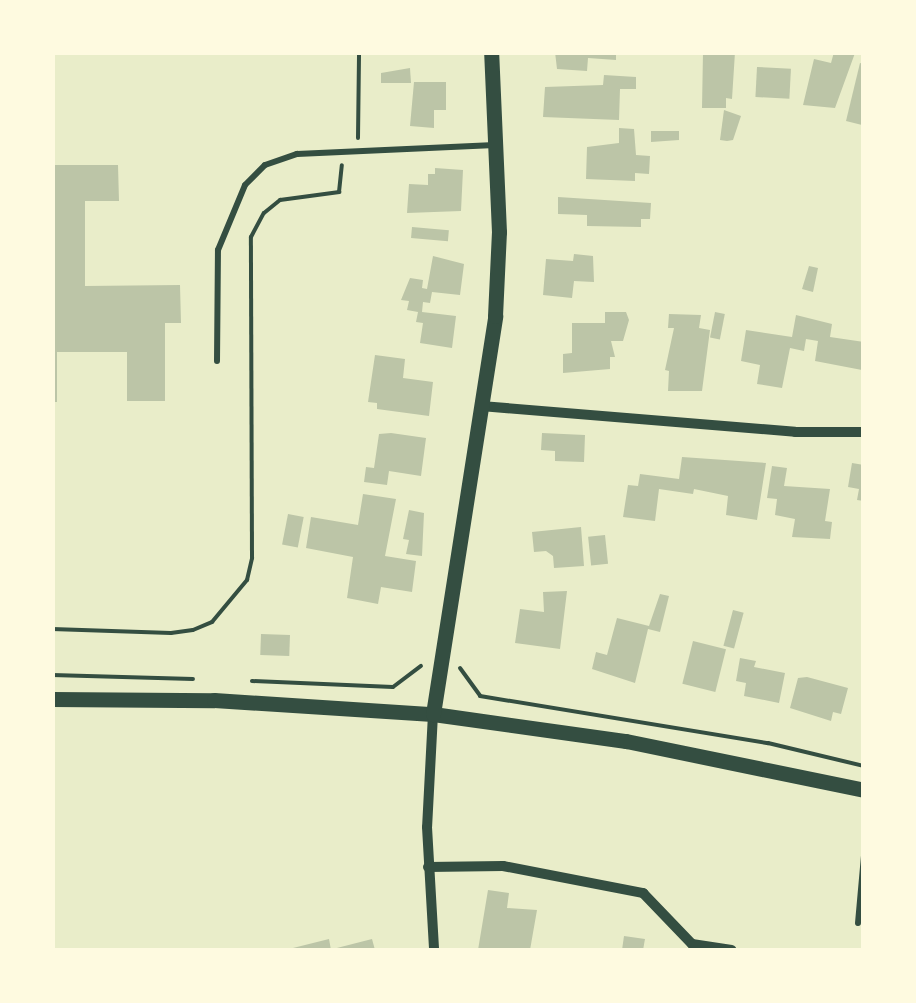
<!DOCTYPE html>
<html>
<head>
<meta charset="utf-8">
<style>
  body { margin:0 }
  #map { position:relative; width:916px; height:1003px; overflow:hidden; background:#e9edc9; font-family:Helvetica,sans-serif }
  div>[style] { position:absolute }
  .building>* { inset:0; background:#bcc5a7; transform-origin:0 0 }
  .path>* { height:4px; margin:-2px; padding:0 2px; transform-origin:2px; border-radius:2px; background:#344e41 }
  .service>* { height:6px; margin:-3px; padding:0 3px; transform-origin:3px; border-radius:3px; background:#344e41 }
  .minor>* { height:10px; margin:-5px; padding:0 5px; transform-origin:5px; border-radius:5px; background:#344e41 }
  .tertiary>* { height:15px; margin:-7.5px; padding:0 7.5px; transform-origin:7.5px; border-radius:7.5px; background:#344e41 }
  span { translate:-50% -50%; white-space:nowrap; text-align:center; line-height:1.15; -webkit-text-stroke:8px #fefae0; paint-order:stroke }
  .frame { position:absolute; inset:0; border:55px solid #fefae0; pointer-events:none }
</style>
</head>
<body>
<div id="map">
  <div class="building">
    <div style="clip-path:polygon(555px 52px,616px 52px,616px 60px,588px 58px,587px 71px,557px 69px)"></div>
    <div style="clip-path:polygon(703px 52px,735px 52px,732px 99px,726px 98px,726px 108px,702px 108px)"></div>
    <div style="clip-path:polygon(834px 52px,855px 53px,835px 108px,803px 105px,814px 59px,831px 63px)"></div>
    <div style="clip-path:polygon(860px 63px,864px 64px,862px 125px,846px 121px)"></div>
    <div style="left:757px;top:67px;width:34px;height:30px;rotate:3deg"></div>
    <div style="clip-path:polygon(410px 68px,411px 83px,381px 83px,381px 73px)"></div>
    <div style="clip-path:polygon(604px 75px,636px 77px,636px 89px,620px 89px,619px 120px,543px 117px,545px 87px,603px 85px)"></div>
    <div style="clip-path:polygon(414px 82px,446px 82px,446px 110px,434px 110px,434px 128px,410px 126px)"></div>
    <div style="clip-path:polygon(724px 110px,741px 116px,733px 140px,727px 141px,720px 140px)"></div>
    <div style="clip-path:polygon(619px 128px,634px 129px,636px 155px,650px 156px,649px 174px,635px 173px,635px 181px,586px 179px,587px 147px,619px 143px)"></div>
    <div style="clip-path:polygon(651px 131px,679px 131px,679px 140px,651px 142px)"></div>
    <div style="clip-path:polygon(52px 165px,118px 165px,119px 201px,85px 201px,85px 286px,180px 285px,181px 323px,165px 323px,165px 401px,127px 401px,127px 352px,57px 352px,57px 402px,52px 402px)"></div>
    <div style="clip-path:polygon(435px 168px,463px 170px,461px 211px,407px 213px,409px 184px,428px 185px,428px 174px,435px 174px)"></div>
    <div style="clip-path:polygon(558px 197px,651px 203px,650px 219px,641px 219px,641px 227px,587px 226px,587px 215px,558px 214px)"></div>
    <div style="left:412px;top:227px;width:37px;height:11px;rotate:5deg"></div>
    <div style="clip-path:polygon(574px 254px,593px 256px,594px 282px,574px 281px,572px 298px,543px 295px,546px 259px,573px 261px)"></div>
    <div style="clip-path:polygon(433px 256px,464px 264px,460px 295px,432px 292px,430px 303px,423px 302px,422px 312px,456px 316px,452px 348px,420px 343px,423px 323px,416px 322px,418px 312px,407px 310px,409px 301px,401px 300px,410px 278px,423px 280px,422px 288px,427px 289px)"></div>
    <div style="clip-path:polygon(809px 266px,818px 268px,813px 292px,802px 289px)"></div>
    <div style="clip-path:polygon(605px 312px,626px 312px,629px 320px,623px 341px,611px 341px,615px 357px,610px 357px,610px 369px,563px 373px,563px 354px,572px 353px,572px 323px,605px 323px)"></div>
    <div style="left:715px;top:312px;width:10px;height:26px;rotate:11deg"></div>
    <div style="clip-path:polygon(669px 314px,701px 315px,699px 328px,710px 330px,702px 391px,668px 391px,669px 371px,665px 370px,674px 328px,668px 328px)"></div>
    <div style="clip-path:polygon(796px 315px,832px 324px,830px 337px,864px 342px,862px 370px,815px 361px,818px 341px,806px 339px,804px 351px,790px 348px,782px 388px,757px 384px,760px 365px,741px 361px,746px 330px,792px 337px)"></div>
    <div style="clip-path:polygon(375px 355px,405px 359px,403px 378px,433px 382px,429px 416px,377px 409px,377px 403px,368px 402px)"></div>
    <div style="clip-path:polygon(391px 433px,426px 438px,421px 476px,389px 471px,387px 485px,364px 482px,366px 467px,374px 468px,379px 434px)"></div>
    <div style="clip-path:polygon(542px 433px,585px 435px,584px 462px,555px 461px,555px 451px,541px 450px)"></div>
    <div style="clip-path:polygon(682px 457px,766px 463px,757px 520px,726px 515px,728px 496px,694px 489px,693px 494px,659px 489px,655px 521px,623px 517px,628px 485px,638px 486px,640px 474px,679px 479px)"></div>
    <div style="clip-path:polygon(852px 463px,864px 465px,864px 501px,857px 500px,859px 489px,848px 487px)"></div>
    <div style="clip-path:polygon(772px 466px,787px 468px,784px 486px,830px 489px,825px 521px,832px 522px,830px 539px,792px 537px,795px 519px,775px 515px,777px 499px,767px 498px)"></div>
    <div style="clip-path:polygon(363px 494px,396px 499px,385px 556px,416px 561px,412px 592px,381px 587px,378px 604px,347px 598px,353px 557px,306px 548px,311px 517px,358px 525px)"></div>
    <div style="clip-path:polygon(409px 510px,424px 513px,422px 556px,406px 554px,409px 540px,403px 539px)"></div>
    <div style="left:288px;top:514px;width:16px;height:31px;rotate:11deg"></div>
    <div style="clip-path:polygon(581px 527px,584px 566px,554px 568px,553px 556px,546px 551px,534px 552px,532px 532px)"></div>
    <div style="left:605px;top:535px;width:29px;height:17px;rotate:84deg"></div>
    <div style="clip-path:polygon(567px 591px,560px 649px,515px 643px,520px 609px,544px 612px,543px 592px)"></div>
    <div style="clip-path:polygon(660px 594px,669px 596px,660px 632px,648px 629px,635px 683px,592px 669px,596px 652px,607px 655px,617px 618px,649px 626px)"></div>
    <div style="left:733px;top:610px;width:11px;height:37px;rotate:15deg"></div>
    <div style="left:261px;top:634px;width:29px;height:21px;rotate:2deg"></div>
    <div style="left:693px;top:641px;width:34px;height:44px;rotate:14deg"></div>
    <div style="clip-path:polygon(740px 658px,756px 661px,754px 667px,785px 673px,779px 703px,744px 696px,746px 683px,736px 681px)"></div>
    <div style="clip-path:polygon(807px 677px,848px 688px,841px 714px,833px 712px,831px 721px,790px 708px,798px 678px)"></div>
    <div style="clip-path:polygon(488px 890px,509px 893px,507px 908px,537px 910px,530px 950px,478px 950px)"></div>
    <div style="clip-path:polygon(624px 936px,645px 939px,643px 950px,622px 950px)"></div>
    <div style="clip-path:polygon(329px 939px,331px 950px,289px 950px,289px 949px)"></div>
    <div style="clip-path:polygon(372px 939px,375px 950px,333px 950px,333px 949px)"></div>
  </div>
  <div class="path">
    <div style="left:358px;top:138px;width:86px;rotate:-89.3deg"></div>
    <div style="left:52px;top:629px;width:119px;rotate:1.9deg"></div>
    <div style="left:171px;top:633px;width:22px;rotate:-8deg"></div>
    <div style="left:193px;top:630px;width:21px;rotate:-23deg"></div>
    <div style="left:212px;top:622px;width:55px;rotate:-50.2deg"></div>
    <div style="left:247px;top:580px;width:23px;rotate:-77deg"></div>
    <div style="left:252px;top:558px;width:321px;rotate:-90.2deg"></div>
    <div style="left:251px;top:237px;width:27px;rotate:-62deg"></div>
    <div style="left:264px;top:213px;width:21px;rotate:-39deg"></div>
    <div style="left:280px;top:200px;width:60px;rotate:-7.7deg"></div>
    <div style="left:339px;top:192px;width:27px;rotate:-84deg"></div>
    <div style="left:460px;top:668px;width:34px;rotate:54deg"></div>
    <div style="left:480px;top:696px;width:292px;rotate:9.3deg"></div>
    <div style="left:768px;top:743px;width:99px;rotate:13.5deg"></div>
    <div style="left:52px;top:675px;width:141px;rotate:1.6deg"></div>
    <div style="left:252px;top:681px;width:141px;rotate:2.4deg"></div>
    <div style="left:393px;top:687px;width:35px;rotate:-37deg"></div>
  </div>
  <div class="service">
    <div style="left:217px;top:361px;width:111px;rotate:-89.5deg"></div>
    <div style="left:218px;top:250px;width:70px;rotate:-67.4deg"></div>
    <div style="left:245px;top:185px;width:28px;rotate:-45deg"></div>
    <div style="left:265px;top:165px;width:34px;rotate:-19deg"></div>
    <div style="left:297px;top:154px;width:198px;rotate:-2.6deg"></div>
    <div style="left:858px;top:923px;width:67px;rotate:-84.9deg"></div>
  </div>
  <div class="minor">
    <div style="left:481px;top:406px;width:315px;rotate:4.7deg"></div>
    <div style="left:795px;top:432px;width:69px"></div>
    <div style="left:433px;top:714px;width:113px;rotate:93deg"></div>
    <div style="left:427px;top:827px;width:123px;rotate:86.7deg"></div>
    <div style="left:428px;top:867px;width:75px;rotate:-0.8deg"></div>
    <div style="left:503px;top:866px;width:143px;rotate:10.9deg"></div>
    <div style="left:643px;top:893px;width:71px;rotate:46.1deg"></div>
    <div style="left:692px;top:944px;width:40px;rotate:8.5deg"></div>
  </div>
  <div class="tertiary">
    <div style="left:52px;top:699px;width:162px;rotate:0.4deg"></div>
    <div style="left:214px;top:700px;width:219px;rotate:3.7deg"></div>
    <div style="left:433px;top:714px;width:195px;rotate:8deg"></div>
    <div style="left:626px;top:741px;width:243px;rotate:11.6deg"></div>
    <div style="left:433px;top:714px;width:403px;rotate:-81.1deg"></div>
    <div style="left:495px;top:316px;width:84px;rotate:-87.3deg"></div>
    <div style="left:499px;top:232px;width:180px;rotate:-92.5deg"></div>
  </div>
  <div class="frame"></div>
</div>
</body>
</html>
